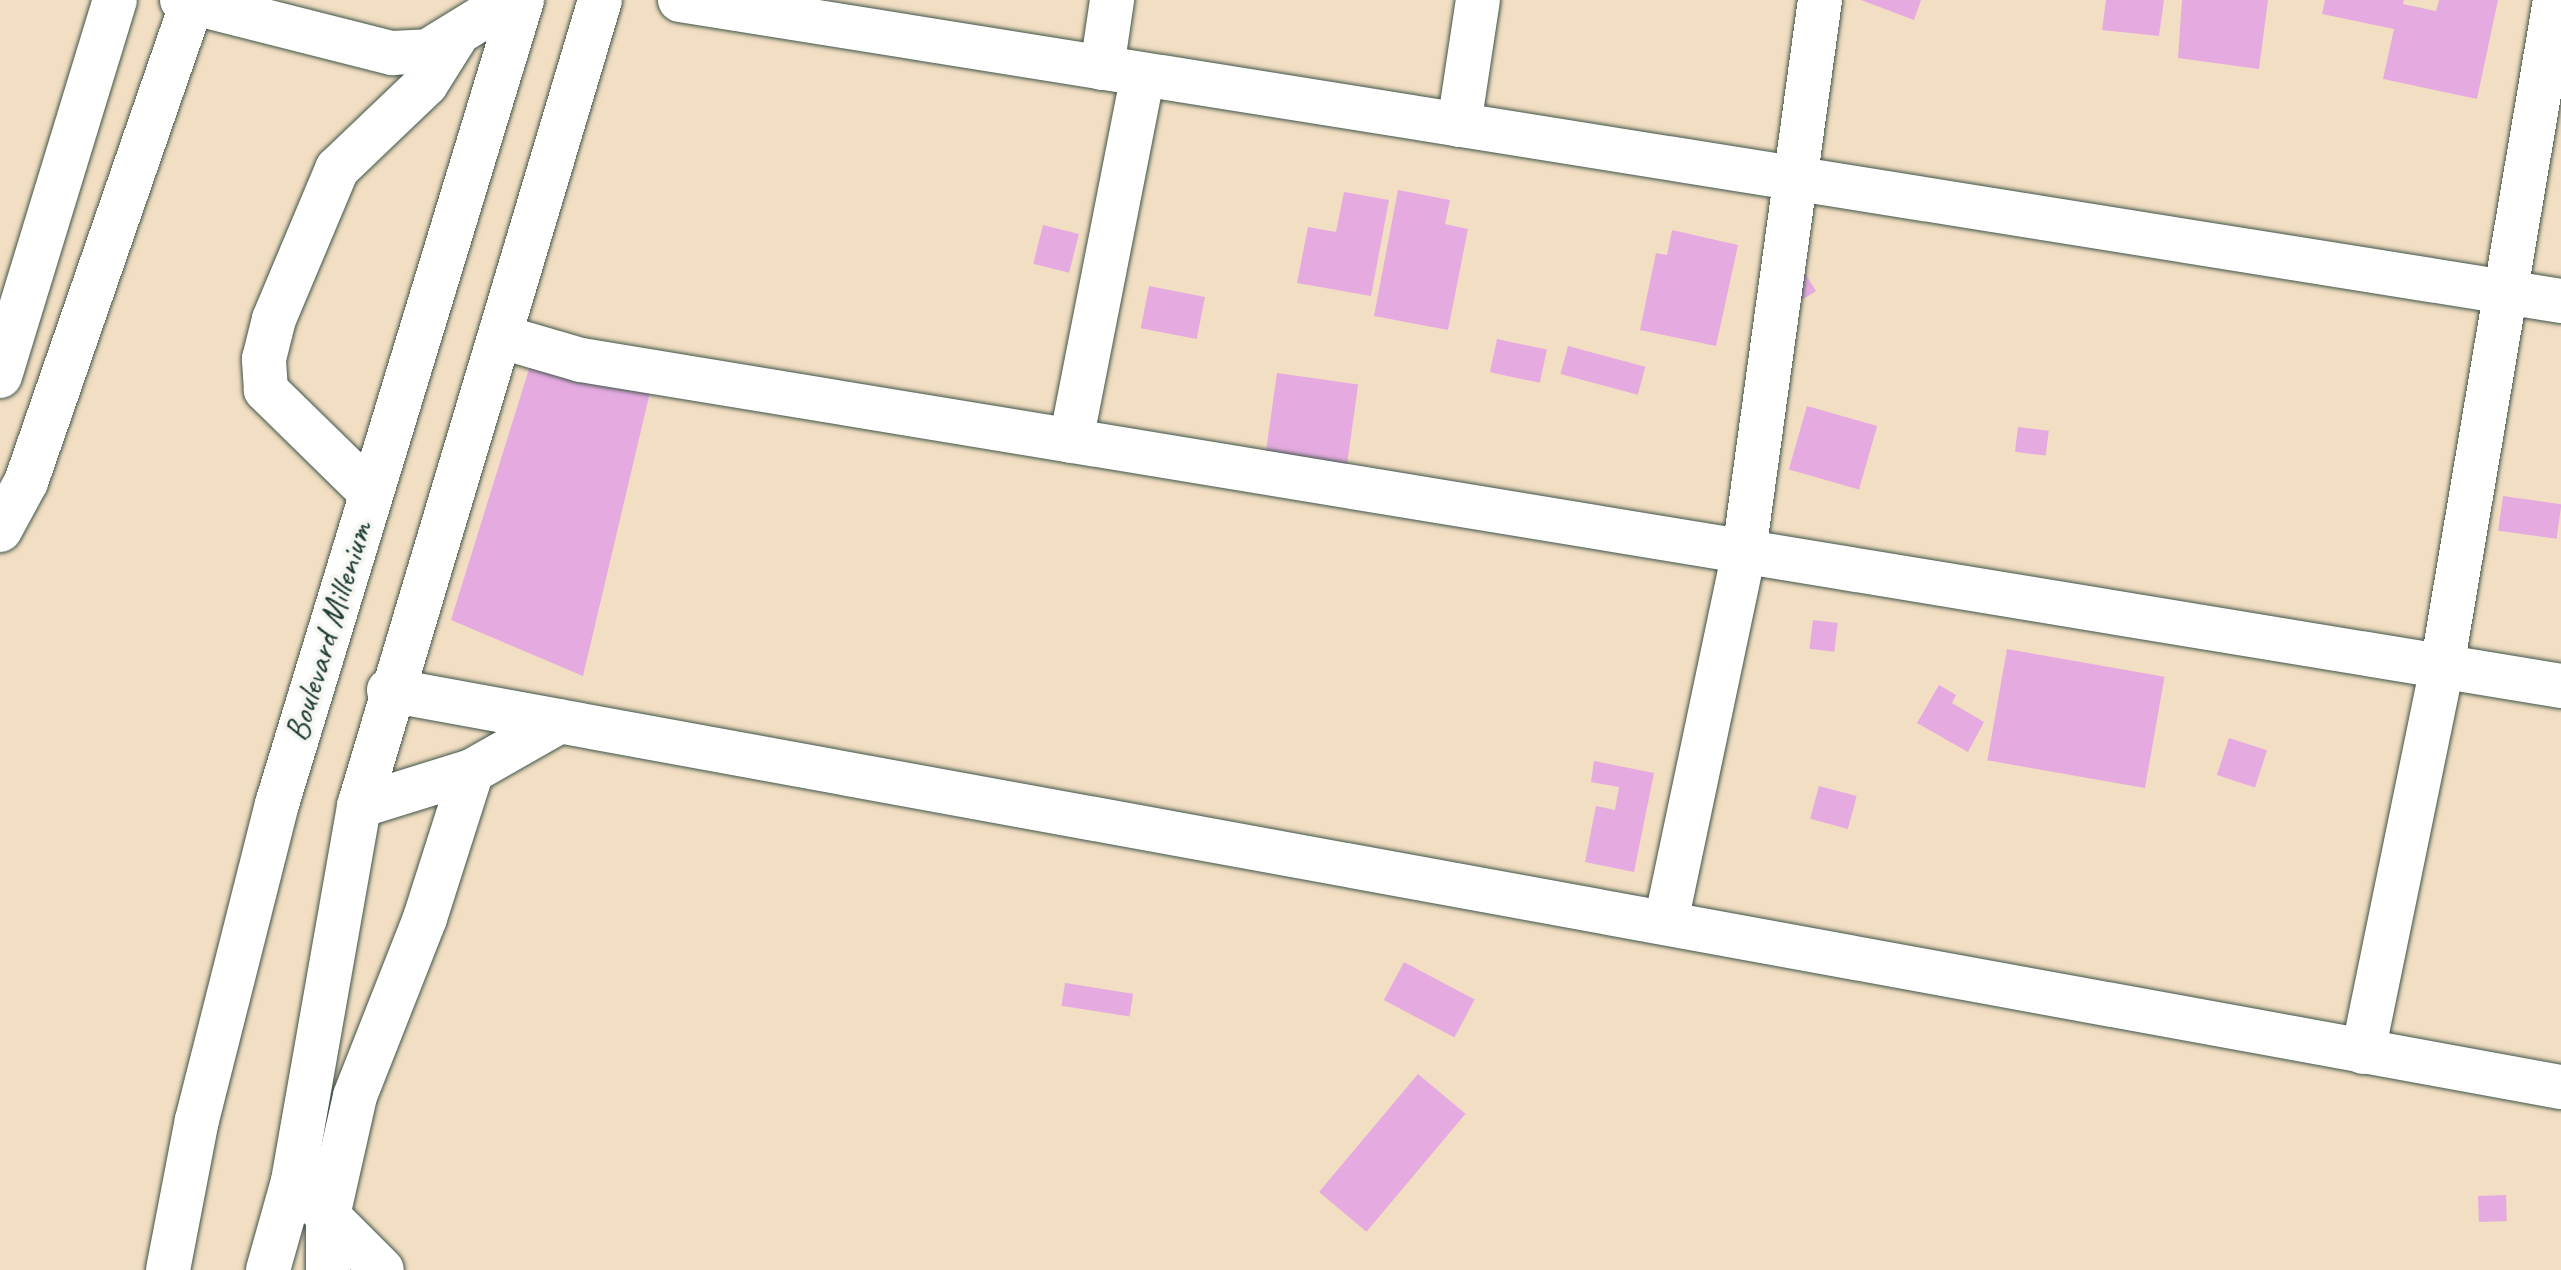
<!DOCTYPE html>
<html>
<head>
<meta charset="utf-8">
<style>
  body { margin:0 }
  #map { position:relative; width:2561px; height:1270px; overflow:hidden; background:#f2dec2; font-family:Caveat,sans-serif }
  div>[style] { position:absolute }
  .building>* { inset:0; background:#e5abe1; transform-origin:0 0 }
  .roads { filter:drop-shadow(0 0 2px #3f5549) drop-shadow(0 0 2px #3f5549) }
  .minor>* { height:44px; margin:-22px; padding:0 22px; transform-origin:22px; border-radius:22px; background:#fff }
  .major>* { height:44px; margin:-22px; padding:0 22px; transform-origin:22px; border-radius:22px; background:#fff }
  span { translate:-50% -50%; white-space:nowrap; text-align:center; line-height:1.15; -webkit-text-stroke:8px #f6f6f2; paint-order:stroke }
  .street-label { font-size:34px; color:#1f3d34 }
</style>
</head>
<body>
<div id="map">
  <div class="building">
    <div style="clip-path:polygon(1861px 0,1921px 0,1914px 20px)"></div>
    <div style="clip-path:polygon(2106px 0,2164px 0,2159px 36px,2102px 30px)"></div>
    <div style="clip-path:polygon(2182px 0,2268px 0,2259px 69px,2178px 58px)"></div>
    <div style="clip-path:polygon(2325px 0,2404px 0,2403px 4px,2436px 11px,2439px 0,2498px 0,2477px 99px,2383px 79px,2394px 29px,2322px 14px)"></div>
    <div style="clip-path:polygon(1398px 190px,1450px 200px,1445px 224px,1468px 229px,1448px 330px,1374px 316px)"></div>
    <div style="clip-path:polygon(1344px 192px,1389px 200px,1371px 296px,1297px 283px,1308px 227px,1336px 232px)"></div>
    <div style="left:1043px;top:225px;width:37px;height:40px;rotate:14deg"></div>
    <div style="clip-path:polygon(1672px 230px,1738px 245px,1716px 346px,1640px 330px,1656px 253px,1667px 255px)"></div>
    <div style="clip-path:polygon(1803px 270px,1816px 291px,1792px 306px)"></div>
    <div style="left:1149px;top:286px;width:57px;height:43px;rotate:11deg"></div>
    <div style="left:1497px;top:339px;width:51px;height:34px;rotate:12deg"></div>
    <div style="left:1568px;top:346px;width:80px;height:29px;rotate:15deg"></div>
    <div style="clip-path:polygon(533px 356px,651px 388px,583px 676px,451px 620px)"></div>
    <div style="left:1277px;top:373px;width:82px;height:98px;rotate:8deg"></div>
    <div style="left:1807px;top:406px;width:73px;height:66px;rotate:16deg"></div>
    <div style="left:2018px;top:427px;width:31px;height:25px;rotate:7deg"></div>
    <div style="left:2503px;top:496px;width:59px;height:35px;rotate:8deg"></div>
    <div style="left:1813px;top:620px;width:25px;height:29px;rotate:7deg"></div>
    <div style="left:2007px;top:649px;width:160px;height:113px;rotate:10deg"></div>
    <div style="clip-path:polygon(1939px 685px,1956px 695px,1952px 703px,1984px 722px,1968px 752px,1917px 723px)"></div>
    <div style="left:2229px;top:738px;width:40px;height:39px;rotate:18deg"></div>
    <div style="clip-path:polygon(1594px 761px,1654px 773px,1634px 872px,1585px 862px,1596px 806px,1615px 810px,1619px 787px,1591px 782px)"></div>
    <div style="left:1819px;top:786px;width:39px;height:34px;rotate:15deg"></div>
    <div style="left:1404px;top:962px;width:80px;height:43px;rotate:28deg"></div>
    <div style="left:1065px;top:983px;width:69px;height:23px;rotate:9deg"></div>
    <div style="left:1418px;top:1074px;width:62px;height:154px;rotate:40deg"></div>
    <div style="left:2506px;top:1195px;width:26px;height:28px;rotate:88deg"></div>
  </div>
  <div class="roads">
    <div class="minor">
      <div style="left:182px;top:0;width:217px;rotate:14.2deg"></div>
      <div style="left:392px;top:53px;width:36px;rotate:-3deg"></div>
      <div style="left:428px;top:51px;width:97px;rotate:-31.6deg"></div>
      <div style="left:680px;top:0;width:1905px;rotate:9.09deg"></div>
      <div style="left:1102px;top:68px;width:69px;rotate:-81.6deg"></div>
      <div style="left:1459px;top:125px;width:126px;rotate:-81.4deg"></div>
      <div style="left:502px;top:337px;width:82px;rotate:16.2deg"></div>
      <div style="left:581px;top:360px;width:2007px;rotate:9.35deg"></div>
      <div style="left:0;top:376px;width:393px;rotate:-73deg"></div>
      <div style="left:1071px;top:441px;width:373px;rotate:-78.9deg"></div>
      <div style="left:370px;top:492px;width:146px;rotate:-135.6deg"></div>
      <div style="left:266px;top:390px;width:31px;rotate:-94deg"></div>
      <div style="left:264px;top:359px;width:41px;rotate:-76deg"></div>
      <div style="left:274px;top:319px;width:163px;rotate:-67.2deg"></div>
      <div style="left:337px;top:169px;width:123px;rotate:-43.7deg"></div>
      <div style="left:426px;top:84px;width:54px;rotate:-57.8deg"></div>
      <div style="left:0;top:530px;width:55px;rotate:-61.6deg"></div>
      <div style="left:26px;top:482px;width:510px;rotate:-70.89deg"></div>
      <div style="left:389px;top:690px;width:2208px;rotate:10.36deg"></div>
      <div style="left:359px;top:806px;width:118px;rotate:-17.2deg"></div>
      <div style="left:472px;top:771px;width:101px;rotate:-29.6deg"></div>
      <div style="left:1666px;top:922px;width:378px;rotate:-78.1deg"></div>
      <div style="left:1744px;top:552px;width:557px;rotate:-82.16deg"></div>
      <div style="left:2363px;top:1052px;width:393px;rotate:-78.4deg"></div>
      <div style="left:2442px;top:667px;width:677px;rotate:-80.38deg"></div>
      <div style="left:316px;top:1204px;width:93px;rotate:45deg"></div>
      <div style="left:328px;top:1270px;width:54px;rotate:-90deg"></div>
      <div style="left:328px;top:1216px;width:123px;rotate:-77.3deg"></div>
      <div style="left:355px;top:1096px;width:191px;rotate:-68.5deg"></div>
      <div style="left:425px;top:918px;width:154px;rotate:-72.3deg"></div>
    </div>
    <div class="major">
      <div style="left:168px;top:1270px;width:153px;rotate:-79.1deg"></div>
      <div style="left:197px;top:1120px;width:326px;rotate:-75.8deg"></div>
      <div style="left:277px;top:804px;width:841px;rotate:-73.05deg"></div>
      <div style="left:268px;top:1270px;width:92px;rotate:-74.3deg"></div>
      <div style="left:293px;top:1181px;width:381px;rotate:-80deg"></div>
      <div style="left:359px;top:806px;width:841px;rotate:-73.35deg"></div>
    </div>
  </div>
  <div class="street-label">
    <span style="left:328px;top:631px;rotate:-73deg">Boulevard Millenium</span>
  </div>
</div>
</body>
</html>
